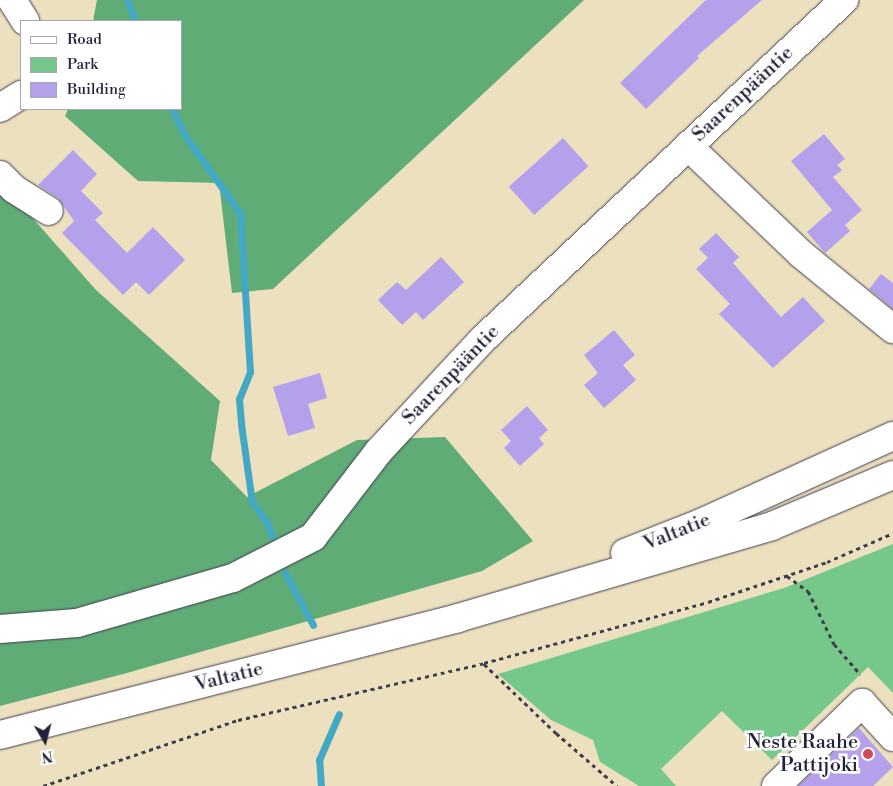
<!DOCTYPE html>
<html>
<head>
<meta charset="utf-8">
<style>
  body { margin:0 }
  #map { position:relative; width:893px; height:786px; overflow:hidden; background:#ede0bf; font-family:"Libre Bodoni",serif }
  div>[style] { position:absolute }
  .green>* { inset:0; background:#75c88a }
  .forest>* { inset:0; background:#60ac76 }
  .stream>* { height:7px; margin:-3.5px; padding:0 3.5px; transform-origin:3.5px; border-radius:3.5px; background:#43a8c3 }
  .building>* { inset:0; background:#b5a1eb; transform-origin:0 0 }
  .path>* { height:3px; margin-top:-1.5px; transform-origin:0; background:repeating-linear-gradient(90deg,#403e4f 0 4px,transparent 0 8px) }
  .roads { filter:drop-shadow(0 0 1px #403e4f) drop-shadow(0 0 1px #403e4f) }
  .minor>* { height:28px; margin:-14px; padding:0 14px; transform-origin:14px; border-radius:14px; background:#fff }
  .highway>* { height:28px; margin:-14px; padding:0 14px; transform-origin:14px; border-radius:14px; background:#fff }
  .dots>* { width:14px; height:14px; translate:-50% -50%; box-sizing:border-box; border:2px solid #fff; border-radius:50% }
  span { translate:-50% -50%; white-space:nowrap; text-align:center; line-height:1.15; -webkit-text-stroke:5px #fff; paint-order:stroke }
  .street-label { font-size:20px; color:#22223b }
  .poi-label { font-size:20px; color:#22223b }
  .right { translate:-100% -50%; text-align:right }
  .legend { position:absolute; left:20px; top:20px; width:162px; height:90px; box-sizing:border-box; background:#fff; border:1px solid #a7a7b1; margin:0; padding:6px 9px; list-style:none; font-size:15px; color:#22223b }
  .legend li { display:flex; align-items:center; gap:10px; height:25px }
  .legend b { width:25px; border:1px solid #a7a7b1 }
  .north { position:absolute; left:20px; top:716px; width:50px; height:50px; -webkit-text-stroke:4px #fff; paint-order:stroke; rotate:172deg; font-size:14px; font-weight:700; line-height:20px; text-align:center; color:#22223b }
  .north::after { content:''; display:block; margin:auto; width:18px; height:22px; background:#22223b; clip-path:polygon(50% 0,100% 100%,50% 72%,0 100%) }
</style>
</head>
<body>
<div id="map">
  <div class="green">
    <div style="clip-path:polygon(893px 544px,893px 693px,868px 667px,772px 760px,722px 711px,661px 769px,676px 786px,639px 786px,600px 762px,593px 740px,551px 720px,498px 674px,784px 588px)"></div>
  </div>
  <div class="forest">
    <div style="clip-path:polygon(97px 0,584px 0,273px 289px,232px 293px,219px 183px,138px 181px,65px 116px,68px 109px,181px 109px,181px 21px,93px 21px)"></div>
    <div style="clip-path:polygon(0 181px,96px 290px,220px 401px,211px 460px,247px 497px,357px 440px,445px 437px,533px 541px,482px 571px,127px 673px,0 706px)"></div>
  </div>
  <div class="stream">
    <div style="left:127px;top:0;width:22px;rotate:69deg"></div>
    <div style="left:172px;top:109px;width:28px;rotate:64deg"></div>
    <div style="left:184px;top:134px;width:97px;rotate:54.7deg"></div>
    <div style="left:240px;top:213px;width:159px;rotate:86.4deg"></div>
    <div style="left:250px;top:372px;width:29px;rotate:112deg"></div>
    <div style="left:239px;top:399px;width:25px;rotate:85deg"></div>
    <div style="left:241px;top:424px;width:79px;rotate:82deg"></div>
    <div style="left:252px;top:502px;width:27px;rotate:54deg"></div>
    <div style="left:268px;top:524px;width:13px;rotate:72deg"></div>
    <div style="left:285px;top:573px;width:59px;rotate:61.7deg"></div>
    <div style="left:321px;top:786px;width:26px;rotate:-94deg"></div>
    <div style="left:319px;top:760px;width:50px;rotate:-66.5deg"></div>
  </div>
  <div class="building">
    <div style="clip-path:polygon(706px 0,762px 0,697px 56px,699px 58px,646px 109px,620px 83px)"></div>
    <div style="clip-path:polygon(824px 134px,845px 159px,837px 165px,842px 170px,833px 177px,862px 210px,845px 225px,850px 231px,825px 253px,807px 232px,832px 210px,791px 161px)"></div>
    <div style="left:563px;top:138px;width:38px;height:73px;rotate:48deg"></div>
    <div style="clip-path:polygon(73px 150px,97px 174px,81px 191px,103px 213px,95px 220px,127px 253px,153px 227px,185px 260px,149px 295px,136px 282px,123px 295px,62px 233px,74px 221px,58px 198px,38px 185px)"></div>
    <div style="clip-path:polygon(716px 233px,739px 257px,733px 263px,781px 317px,803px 297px,825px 321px,773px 368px,719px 314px,730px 304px,696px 269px,708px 258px,699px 249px)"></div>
    <div style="clip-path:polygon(441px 257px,464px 282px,423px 320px,416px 312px,402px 325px,378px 300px,397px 282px,406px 290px)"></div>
    <div style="clip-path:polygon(881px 274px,893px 283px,893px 309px,869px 289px)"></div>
    <div style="clip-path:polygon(614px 330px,635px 355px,623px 365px,636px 380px,604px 408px,584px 385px,598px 373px,584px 355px)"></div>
    <div style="clip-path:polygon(320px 373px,327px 398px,308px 404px,315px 428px,288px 436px,273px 387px)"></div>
    <div style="clip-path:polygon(527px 406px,548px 430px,539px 438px,544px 444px,520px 466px,504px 448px,511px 441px,501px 430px)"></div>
    <div style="clip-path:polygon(859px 728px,893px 767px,873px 786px,798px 786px)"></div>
  </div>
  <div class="path">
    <div style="left:787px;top:576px;width:26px;rotate:36deg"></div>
    <div style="left:808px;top:591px;width:59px;rotate:63.9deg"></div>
    <div style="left:834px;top:644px;width:40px;rotate:49deg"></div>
    <div style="left:484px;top:664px;width:100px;rotate:43.8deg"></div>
    <div style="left:556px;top:733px;width:81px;rotate:41deg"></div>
    <div style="left:43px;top:786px;width:206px;rotate:-18.7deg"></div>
    <div style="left:238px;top:720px;width:253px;rotate:-13deg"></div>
    <div style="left:484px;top:663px;width:232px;rotate:-15.2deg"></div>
    <div style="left:708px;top:602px;width:126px;rotate:-18.6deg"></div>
    <div style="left:827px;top:562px;width:72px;rotate:-23.7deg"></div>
  </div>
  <div class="roads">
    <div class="minor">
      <div style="left:12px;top:0;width:25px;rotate:58deg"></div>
      <div style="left:0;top:108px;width:25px;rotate:-32deg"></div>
      <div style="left:688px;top:146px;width:156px;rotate:43.7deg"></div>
      <div style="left:801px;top:254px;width:119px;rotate:39.2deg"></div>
      <div style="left:0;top:175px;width:20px;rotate:45deg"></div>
      <div style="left:14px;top:189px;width:41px;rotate:32.2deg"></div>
      <div style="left:0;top:629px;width:77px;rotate:-4.5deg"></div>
      <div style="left:77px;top:623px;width:162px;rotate:-16.1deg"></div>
      <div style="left:233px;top:578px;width:90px;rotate:-27.1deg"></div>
      <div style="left:313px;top:537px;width:108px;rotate:-52.5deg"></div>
      <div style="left:379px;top:451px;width:151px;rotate:-47.1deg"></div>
      <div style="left:482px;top:340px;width:497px;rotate:-43.2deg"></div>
      <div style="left:776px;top:786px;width:120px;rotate:-44deg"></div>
      <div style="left:862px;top:703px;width:46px;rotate:47.6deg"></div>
    </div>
    <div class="highway">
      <div style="left:625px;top:553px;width:82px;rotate:-21.5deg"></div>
      <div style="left:701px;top:523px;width:211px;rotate:-24.4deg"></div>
      <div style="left:0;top:735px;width:473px;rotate:-14.3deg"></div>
      <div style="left:458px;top:618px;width:327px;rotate:-16.3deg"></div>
      <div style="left:772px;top:526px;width:131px;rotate:-22.9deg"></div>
    </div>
  </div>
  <div class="dots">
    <div style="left:868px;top:754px;background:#d1495b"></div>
  </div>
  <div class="street-label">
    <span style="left:743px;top:94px;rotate:-43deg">Saarenpääntie</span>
    <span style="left:451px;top:375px;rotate:-46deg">Saarenpääntie</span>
    <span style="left:677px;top:532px;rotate:-22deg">Valtatie</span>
    <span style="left:229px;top:677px;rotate:-14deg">Valtatie</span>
  </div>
  <div class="poi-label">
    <span class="right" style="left:858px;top:754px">Neste Raahe<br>Pattijoki</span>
  </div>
  <ul class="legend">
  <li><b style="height:6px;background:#fff"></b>Road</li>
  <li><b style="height:14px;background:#75c88a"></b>Park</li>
  <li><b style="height:14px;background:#b5a1eb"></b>Building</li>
  </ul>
  <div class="north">N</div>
</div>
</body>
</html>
